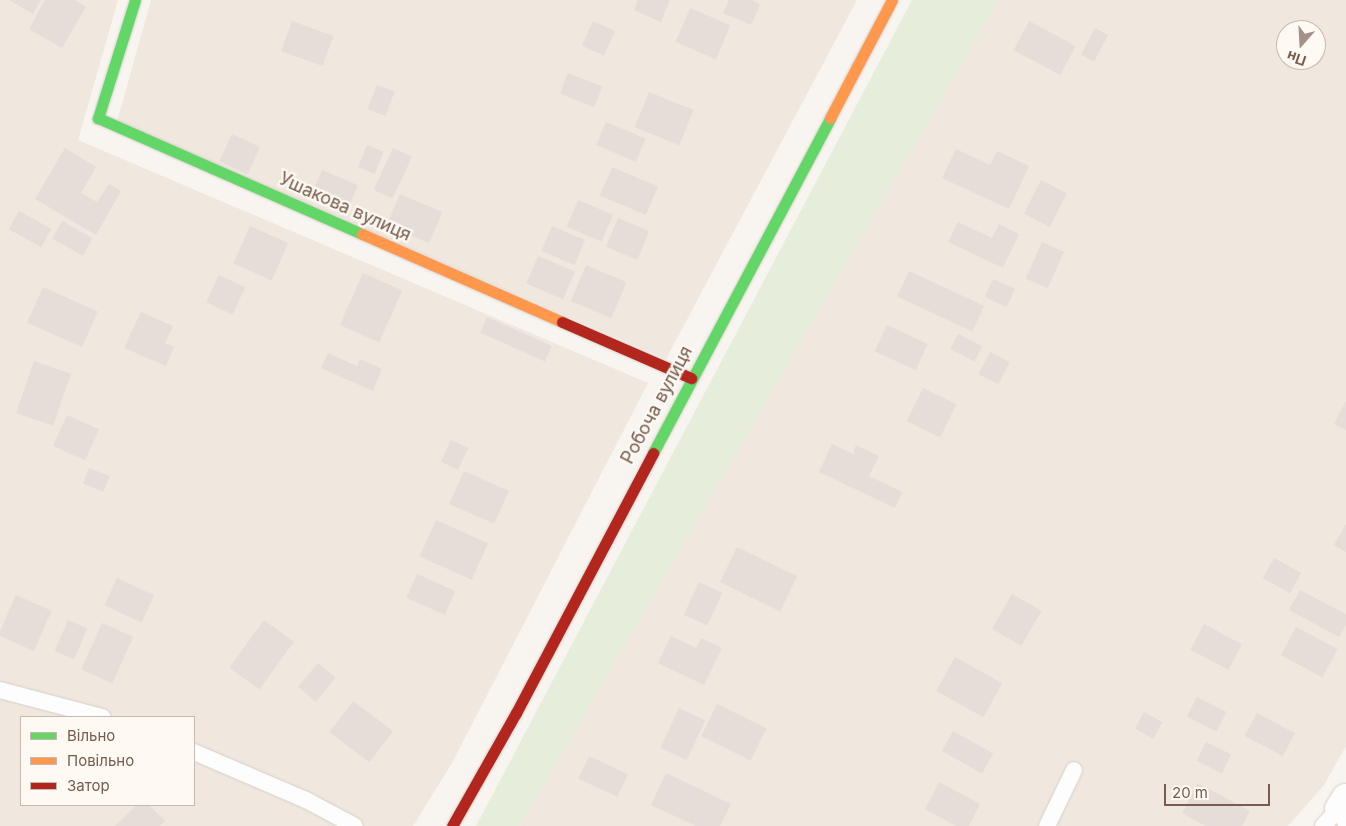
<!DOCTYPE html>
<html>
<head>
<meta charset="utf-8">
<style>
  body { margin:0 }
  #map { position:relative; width:1346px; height:826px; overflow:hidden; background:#f8f4f0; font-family:Inter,sans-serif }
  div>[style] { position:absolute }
  .residential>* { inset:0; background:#f0e7de }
  .green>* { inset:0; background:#e6eedb }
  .building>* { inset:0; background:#e5ddd7; transform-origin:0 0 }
  .roads { filter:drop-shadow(0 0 1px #d6d0ca) drop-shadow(0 0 1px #d6d0ca) }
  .lane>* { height:16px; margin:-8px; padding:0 8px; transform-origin:8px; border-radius:8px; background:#fefdfd }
  .street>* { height:28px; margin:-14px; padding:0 14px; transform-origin:14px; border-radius:14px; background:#fefdfd }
  .fast>* { height:11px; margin:-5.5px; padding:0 5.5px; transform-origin:5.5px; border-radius:5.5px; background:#63d668 }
  .slow>* { height:11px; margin:-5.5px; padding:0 5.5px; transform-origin:5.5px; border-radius:5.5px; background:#ff974d }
  .jam>* { height:11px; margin:-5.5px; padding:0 5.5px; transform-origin:5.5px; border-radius:5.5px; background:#b3261e }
  span { translate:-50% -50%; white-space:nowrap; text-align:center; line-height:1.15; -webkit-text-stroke:4.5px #fef9f3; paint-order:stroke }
  .street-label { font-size:18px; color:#775c4f }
  .legend { position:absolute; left:20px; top:716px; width:175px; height:90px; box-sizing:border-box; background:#fef9f3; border:1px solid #c8bab1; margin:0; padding:6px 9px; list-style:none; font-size:15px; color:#775c4f }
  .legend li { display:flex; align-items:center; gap:10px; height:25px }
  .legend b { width:25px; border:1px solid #c8bab1 }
  .north { position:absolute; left:1276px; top:20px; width:50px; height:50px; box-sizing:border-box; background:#fef9f3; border:1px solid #c8bab1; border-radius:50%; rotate:199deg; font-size:14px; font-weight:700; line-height:20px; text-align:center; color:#775c4f }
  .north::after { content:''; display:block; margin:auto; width:18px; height:22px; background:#a49187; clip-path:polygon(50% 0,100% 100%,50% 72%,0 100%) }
  .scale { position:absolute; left:1164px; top:784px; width:106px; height:22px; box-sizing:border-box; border:2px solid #775c4f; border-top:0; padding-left:6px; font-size:15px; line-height:18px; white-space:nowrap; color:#775c4f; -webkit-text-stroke:4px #fef9f3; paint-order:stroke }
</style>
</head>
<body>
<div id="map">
  <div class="residential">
    <div style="clip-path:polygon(evenodd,0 0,118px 0,78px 140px,648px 383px,452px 763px,413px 826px,0 826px,0 0,21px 717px,194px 717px,194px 805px,21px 805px,21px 717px)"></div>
    <div style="clip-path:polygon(151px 0,857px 0,666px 359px,117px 122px)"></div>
    <div style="clip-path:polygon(evenodd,999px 0,1346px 0,1346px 746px,1324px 785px,1288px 826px,520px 826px,999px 0,1286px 30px,1316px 30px,1316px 60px,1286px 60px,1286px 30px)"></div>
  </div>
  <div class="green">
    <div style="clip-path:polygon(912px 0,999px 0,520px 826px,476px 826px)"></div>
  </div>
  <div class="building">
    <div style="clip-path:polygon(9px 0,41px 0,33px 14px)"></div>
    <div style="clip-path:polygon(45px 0,75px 0,86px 7px,62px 48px,29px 29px)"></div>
    <div style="clip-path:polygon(638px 0,670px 0,661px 22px,634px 10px)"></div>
    <div style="clip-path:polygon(729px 0,752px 0,760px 4px,751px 25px,723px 13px)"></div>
    <div style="left:690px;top:8px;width:44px;height:37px;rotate:23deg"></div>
    <div style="left:292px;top:21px;width:44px;height:32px;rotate:20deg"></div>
    <div style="left:593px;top:21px;width:24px;height:27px;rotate:24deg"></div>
    <div style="left:1029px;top:21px;width:53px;height:33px;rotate:28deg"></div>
    <div style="left:1095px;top:28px;width:15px;height:30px;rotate:28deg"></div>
    <div style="left:568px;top:73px;width:37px;height:22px;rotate:22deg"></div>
    <div style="left:377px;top:85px;width:19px;height:26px;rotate:21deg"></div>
    <div style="left:649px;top:92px;width:48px;height:38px;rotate:22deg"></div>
    <div style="left:606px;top:122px;width:43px;height:25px;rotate:23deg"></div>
    <div style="left:232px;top:134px;width:31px;height:30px;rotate:25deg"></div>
    <div style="left:367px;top:145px;width:18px;height:24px;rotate:22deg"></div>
    <div style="clip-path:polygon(65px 148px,96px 167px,81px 193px,97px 202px,109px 184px,121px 191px,96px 235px,35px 199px)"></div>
    <div style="left:393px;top:148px;width:21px;height:46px;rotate:25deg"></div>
    <div style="clip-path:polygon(956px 149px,990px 165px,997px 151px,1029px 166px,1009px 209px,942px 178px)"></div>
    <div style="left:612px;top:167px;width:50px;height:31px;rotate:23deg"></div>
    <div style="left:322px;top:170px;width:39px;height:29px;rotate:23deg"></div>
    <div style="left:1041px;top:180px;width:29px;height:38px;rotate:27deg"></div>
    <div style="left:400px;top:194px;width:46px;height:34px;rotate:23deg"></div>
    <div style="left:578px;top:200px;width:38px;height:29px;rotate:23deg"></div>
    <div style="left:19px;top:211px;width:37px;height:21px;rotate:29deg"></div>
    <div style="left:618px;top:218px;width:34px;height:31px;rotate:23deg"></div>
    <div style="left:62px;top:221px;width:35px;height:20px;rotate:29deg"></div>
    <div style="clip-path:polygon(958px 222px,992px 238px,999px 224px,1019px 234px,1003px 268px,948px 242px)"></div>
    <div style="left:250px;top:226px;width:42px;height:41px;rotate:24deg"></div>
    <div style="left:552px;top:226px;width:36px;height:27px;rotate:23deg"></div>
    <div style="left:1042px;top:242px;width:24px;height:40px;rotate:24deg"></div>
    <div style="left:538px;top:256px;width:40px;height:30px;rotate:23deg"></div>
    <div style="left:586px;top:265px;width:44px;height:39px;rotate:23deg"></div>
    <div style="left:909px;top:271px;width:83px;height:28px;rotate:25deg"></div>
    <div style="left:363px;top:273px;width:43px;height:57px;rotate:24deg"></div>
    <div style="left:219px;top:275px;width:29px;height:30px;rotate:25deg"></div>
    <div style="left:993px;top:279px;width:24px;height:20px;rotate:24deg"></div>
    <div style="left:43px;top:287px;width:60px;height:39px;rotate:24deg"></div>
    <div style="clip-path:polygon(141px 312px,173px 326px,165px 343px,174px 347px,166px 366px,124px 348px)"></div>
    <div style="left:487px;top:317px;width:71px;height:17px;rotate:24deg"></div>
    <div style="left:887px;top:325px;width:45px;height:29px;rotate:25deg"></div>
    <div style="left:958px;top:334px;width:27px;height:17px;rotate:27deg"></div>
    <div style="left:990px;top:352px;width:22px;height:25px;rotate:27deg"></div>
    <div style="clip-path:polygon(328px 353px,357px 366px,360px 359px,382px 369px,373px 391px,321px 368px)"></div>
    <div style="left:34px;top:361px;width:39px;height:55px;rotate:19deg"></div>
    <div style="left:923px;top:388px;width:37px;height:37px;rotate:26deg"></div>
    <div style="clip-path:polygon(1346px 401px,1346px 430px,1334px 424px)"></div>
    <div style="left:67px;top:415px;width:35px;height:34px;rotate:24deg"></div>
    <div style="left:451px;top:440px;width:19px;height:24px;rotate:25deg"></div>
    <div style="clip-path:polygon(832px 444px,853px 454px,856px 445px,879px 456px,869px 476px,902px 492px,895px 508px,819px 472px)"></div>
    <div style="left:89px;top:468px;width:22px;height:17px;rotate:21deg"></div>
    <div style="left:464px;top:471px;width:49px;height:36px;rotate:24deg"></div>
    <div style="left:436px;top:520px;width:57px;height:40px;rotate:24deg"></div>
    <div style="clip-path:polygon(1346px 524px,1346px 552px,1334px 545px)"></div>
    <div style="left:737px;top:547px;width:67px;height:39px;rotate:26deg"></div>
    <div style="left:1274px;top:558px;width:31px;height:23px;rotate:29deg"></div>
    <div style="left:417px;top:574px;width:42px;height:26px;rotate:24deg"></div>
    <div style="left:117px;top:578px;width:41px;height:30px;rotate:25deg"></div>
    <div style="left:699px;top:582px;width:26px;height:36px;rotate:25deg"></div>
    <div style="clip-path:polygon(1300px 590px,1346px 614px,1346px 625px,1339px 637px,1289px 610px)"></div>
    <div style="left:1012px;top:594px;width:34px;height:40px;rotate:30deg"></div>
    <div style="left:16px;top:595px;width:39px;height:44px;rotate:24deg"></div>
    <div style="left:68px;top:620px;width:21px;height:34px;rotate:23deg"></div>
    <div style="left:264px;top:620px;width:37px;height:59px;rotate:36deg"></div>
    <div style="left:102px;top:623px;width:34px;height:51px;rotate:24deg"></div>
    <div style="left:1204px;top:624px;width:43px;height:29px;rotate:28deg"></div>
    <div style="left:1296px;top:627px;width:47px;height:32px;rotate:28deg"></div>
    <div style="clip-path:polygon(671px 636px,696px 648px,701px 638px,722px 648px,704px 685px,658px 663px)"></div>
    <div style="left:955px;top:657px;width:54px;height:39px;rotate:29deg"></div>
    <div style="left:318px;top:663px;width:23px;height:31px;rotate:40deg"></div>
    <div style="left:1197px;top:697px;width:33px;height:22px;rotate:27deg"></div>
    <div style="left:353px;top:701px;width:50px;height:39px;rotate:37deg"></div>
    <div style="left:717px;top:704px;width:55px;height:36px;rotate:26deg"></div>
    <div style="left:679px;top:708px;width:29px;height:44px;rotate:25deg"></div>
    <div style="left:1144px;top:712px;width:21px;height:19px;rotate:29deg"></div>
    <div style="left:1257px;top:713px;width:43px;height:26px;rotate:28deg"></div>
    <div style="left:953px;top:731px;width:46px;height:23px;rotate:29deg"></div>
    <div style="left:1206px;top:742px;width:28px;height:21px;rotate:26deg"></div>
    <div style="left:589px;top:756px;width:43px;height:25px;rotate:25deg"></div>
    <div style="clip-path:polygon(666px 773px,731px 804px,720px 826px,696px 826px,651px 805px)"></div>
    <div style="clip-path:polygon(939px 782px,980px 804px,969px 826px,956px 826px,925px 809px)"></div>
    <div style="clip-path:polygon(1198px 783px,1250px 811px,1242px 826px,1206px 826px,1182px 813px)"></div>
    <div style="clip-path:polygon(136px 805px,149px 805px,165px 821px,160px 826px,115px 826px)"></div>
  </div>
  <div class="roads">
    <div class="lane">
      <div style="left:0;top:690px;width:106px;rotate:14.8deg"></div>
      <div style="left:194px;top:752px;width:122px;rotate:23.2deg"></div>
      <div style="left:306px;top:800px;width:55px;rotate:28deg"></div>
      <div style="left:1047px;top:826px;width:62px;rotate:-64.3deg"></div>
      <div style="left:1323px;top:826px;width:23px;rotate:-47deg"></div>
      <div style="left:1339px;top:809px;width:17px;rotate:65deg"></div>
    </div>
    <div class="street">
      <div style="left:1339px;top:809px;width:13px;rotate:-58deg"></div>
    </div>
    <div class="fast">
      <div style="left:135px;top:0;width:124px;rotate:107.4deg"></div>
      <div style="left:98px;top:118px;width:288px;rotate:23.7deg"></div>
      <div style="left:653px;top:453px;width:379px;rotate:-62.1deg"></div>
    </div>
    <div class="slow">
      <div style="left:830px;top:118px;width:133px;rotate:-62.3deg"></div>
      <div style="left:362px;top:234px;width:219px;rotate:23.7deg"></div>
    </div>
    <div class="jam">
      <div style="left:562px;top:322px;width:141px;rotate:23.5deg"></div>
      <div style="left:452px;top:826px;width:130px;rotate:-60.5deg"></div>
      <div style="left:516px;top:713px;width:294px;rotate:-62.2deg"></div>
    </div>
  </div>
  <div class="street-label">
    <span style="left:345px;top:207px;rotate:24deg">Ушакова вулиця</span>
    <span style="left:657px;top:405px;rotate:-62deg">Робоча вулиця</span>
  </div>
  <ul class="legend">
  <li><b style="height:6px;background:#63d668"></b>Вільно</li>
  <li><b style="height:6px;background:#ff974d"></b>Повільно</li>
  <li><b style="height:6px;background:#b3261e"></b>Затор</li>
  </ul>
  <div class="north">Пн</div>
  <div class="scale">20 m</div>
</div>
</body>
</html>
